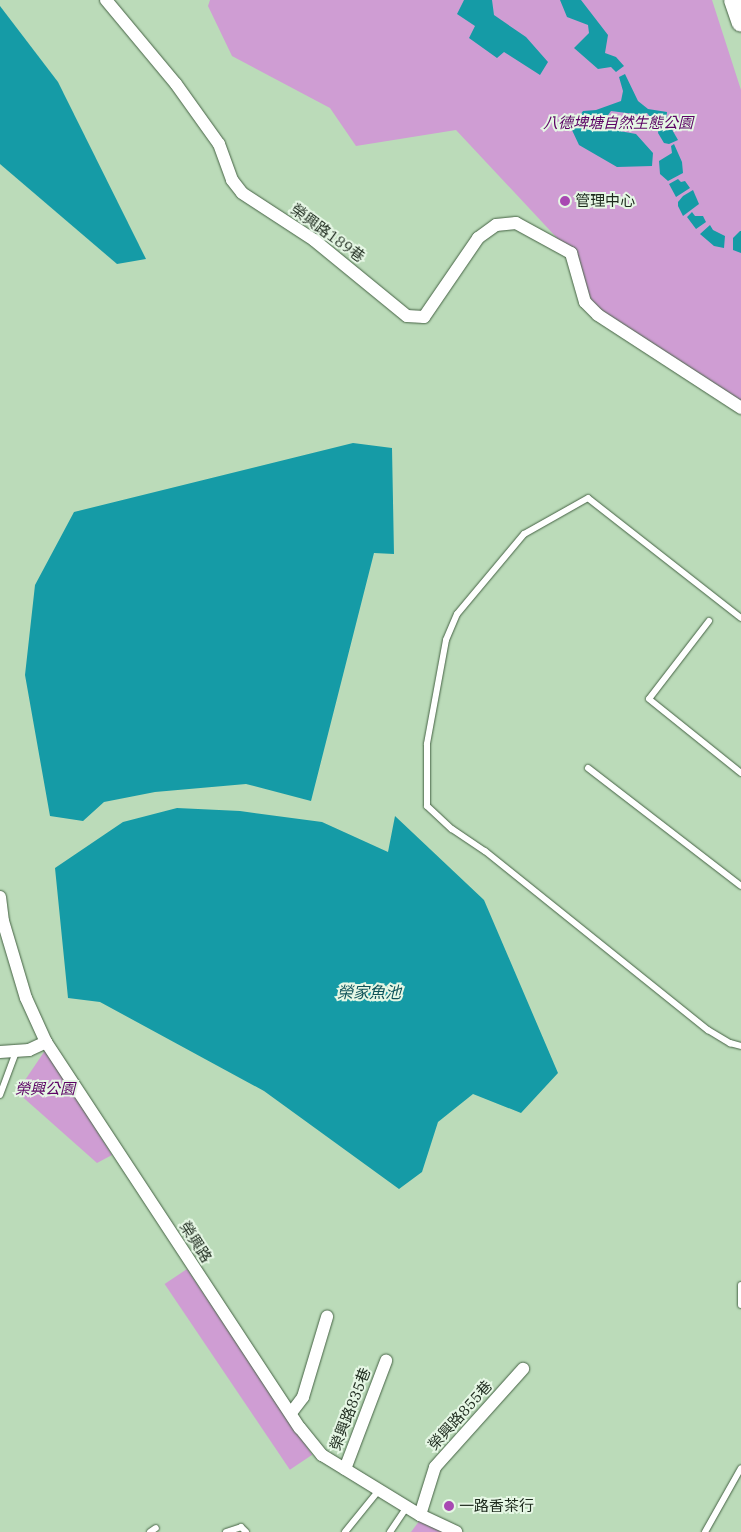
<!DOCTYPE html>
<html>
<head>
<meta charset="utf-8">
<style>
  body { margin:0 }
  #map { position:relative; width:741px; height:1532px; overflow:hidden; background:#bbdbb9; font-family:"IBM Plex Serif","Noto Sans TC",serif }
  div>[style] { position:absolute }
  .green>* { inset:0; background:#cf9dd3; transform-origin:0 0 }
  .water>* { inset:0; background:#159ba6 }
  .roads { filter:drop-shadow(0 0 1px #456244) drop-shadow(0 0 1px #456244) }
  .lane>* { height:6px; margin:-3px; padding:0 3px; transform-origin:3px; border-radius:3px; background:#fff }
  .street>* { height:12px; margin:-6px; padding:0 6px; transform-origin:6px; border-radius:6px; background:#fff }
  .secondary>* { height:18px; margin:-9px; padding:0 9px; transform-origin:9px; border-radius:9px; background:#fff }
  .dots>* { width:14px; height:14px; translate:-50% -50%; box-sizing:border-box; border:2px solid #e6f7e5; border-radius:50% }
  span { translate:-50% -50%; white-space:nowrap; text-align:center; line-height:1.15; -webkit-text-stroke:4px #e6f7e5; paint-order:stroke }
  .park-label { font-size:15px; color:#5b0064; font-style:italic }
  .poi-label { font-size:15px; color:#1e2b1e }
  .left { translate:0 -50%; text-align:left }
  .street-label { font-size:15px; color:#1e2b1e }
  .water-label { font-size:16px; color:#0d5258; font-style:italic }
</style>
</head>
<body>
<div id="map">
  <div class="green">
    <div style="clip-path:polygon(210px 0,712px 0,741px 90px,741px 408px,598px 315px,571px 253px,456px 130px,356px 146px,330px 108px,232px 56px,208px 6px)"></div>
    <div style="clip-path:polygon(46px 1049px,112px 1155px,97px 1163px,17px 1092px)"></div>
    <div style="left:187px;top:1269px;width:224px;height:27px;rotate:56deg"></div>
    <div style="clip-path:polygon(420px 1520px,446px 1532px,411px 1532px)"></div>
  </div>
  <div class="water">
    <div style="clip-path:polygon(464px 0,492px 0,494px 15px,526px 37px,548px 62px,540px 75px,504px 52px,497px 58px,469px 38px,475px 26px,457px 14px)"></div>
    <div style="clip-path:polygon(560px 0,581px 0,608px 35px,605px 53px,616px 57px,624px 66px,616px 72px,611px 67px,598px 69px,574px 48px,589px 33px,588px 25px,567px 17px)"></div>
    <div style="clip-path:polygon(0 6px,58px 82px,146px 259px,117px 264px,0 164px)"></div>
    <div style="clip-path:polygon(625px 74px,638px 101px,648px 109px,667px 112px,666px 122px,656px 124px,647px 113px,642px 115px,611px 111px,606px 118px,614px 130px,636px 134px,653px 153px,652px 166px,617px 167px,579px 145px,571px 128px,583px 111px,596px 110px,621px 101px,623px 91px,619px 77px)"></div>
    <div style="clip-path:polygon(670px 126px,678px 140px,669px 144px,664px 143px,658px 133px,659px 127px)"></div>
    <div style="clip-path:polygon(674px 144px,682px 162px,683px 173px,668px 181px,660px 174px,659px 161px,672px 153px,671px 146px)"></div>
    <div style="clip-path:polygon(678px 179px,681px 182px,685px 181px,690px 188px,676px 197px,669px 184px)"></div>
    <div style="clip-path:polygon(693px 190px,699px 204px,683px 216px,678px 206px,678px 202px,683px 196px)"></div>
    <div style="clip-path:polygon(692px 212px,695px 216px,703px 216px,706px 222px,696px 229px,687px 217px)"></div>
    <div style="clip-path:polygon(710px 225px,713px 230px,725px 236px,724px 248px,714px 246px,700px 234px)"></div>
    <div style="clip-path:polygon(740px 231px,741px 231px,741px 253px,733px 250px,733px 238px)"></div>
    <div style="clip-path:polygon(353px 443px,392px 448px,394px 554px,374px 553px,311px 801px,246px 784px,155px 792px,104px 802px,83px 821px,50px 816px,25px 675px,35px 585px,74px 512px)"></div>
    <div style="clip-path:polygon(177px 808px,240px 811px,322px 822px,388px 852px,395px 816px,484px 900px,558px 1073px,521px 1113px,473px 1094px,438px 1122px,422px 1172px,399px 1189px,264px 1091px,100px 1002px,68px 998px,55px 868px,123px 822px)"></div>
  </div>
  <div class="roads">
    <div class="lane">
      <div style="left:741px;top:618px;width:194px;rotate:-141.9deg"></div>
      <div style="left:588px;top:498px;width:73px;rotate:150.6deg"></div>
      <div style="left:524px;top:534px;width:104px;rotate:129.9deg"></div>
      <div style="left:457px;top:614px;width:28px;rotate:113deg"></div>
      <div style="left:446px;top:640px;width:106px;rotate:100.4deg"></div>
      <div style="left:427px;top:744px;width:62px;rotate:90deg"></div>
      <div style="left:427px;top:806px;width:34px;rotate:43deg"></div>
      <div style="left:452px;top:829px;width:40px;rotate:34deg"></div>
      <div style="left:485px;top:851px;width:286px;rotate:38.8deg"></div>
      <div style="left:708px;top:1030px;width:26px;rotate:31deg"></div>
      <div style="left:730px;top:1043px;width:11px;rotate:15deg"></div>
      <div style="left:709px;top:621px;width:98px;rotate:127.6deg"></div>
      <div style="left:649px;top:699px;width:118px;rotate:38.8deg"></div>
      <div style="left:588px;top:768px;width:193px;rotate:37.6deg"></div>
      <div style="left:0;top:1095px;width:46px;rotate:-69.6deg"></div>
      <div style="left:741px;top:1285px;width:20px;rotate:90deg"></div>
      <div style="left:150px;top:1532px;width:7px;rotate:-34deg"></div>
      <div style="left:226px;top:1532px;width:16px;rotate:-18deg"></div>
      <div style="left:241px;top:1527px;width:7px;rotate:45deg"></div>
      <div style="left:345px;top:1532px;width:54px;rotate:-51deg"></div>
      <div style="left:390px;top:1532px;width:30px;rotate:-56deg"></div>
      <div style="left:705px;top:1532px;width:73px;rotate:-60.6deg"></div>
    </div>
    <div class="street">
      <div style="left:106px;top:0;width:109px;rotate:50.2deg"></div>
      <div style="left:176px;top:84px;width:74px;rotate:54.4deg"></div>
      <div style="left:219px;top:144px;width:38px;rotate:70deg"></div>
      <div style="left:232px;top:180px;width:16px;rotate:52deg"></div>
      <div style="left:242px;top:193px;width:86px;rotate:33.1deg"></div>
      <div style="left:314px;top:240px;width:120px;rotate:39.3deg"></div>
      <div style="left:407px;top:316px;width:17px;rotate:3deg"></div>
      <div style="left:424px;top:317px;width:96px;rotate:-55.6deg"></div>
      <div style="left:478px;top:238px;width:22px;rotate:-36deg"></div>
      <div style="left:496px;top:225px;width:20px;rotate:-6deg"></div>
      <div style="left:516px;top:223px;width:63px;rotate:28.6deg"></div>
      <div style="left:571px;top:253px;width:51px;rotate:74.1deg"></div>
      <div style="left:585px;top:302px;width:18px;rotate:45deg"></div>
      <div style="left:598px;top:315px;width:171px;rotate:33deg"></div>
      <div style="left:0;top:897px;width:24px;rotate:83deg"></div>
      <div style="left:3px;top:921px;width:80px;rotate:73.4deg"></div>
      <div style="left:26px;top:998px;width:48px;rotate:65.6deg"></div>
      <div style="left:46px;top:1042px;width:462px;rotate:56.7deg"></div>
      <div style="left:300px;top:1428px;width:35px;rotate:51deg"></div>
      <div style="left:322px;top:1455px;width:115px;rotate:31.5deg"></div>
      <div style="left:420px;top:1515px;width:40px;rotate:25deg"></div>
      <div style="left:0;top:1052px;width:29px;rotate:-4deg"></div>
      <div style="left:29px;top:1050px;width:19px;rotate:-25deg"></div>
      <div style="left:291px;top:1413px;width:20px;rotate:-53deg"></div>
      <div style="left:303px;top:1397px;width:84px;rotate:-73.3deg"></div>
      <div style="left:345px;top:1469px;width:116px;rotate:-69.2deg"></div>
      <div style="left:420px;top:1515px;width:50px;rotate:-72.6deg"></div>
      <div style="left:435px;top:1467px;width:132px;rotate:-48.1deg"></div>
    </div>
    <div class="secondary">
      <div style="left:733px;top:0;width:24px;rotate:71deg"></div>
    </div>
  </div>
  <div class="dots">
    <div style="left:565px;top:201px;background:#a849b2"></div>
    <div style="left:449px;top:1506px;background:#a849b2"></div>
  </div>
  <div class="park-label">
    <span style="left:618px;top:123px">八德埤塘自然生態公園</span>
    <span style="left:45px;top:1089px">榮興公園</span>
  </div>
  <div class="poi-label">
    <span class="left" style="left:575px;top:201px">管理中心</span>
    <span class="left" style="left:459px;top:1506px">一路香茶行</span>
  </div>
  <div class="street-label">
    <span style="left:328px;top:233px;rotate:36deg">榮興路189巷</span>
    <span style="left:196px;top:1242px;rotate:57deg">榮興路</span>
    <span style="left:350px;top:1409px;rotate:-69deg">榮興路835巷</span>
    <span style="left:460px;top:1415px;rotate:-48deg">榮興路855巷</span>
  </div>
  <div class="water-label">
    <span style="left:369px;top:992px">榮家魚池</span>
  </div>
</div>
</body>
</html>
